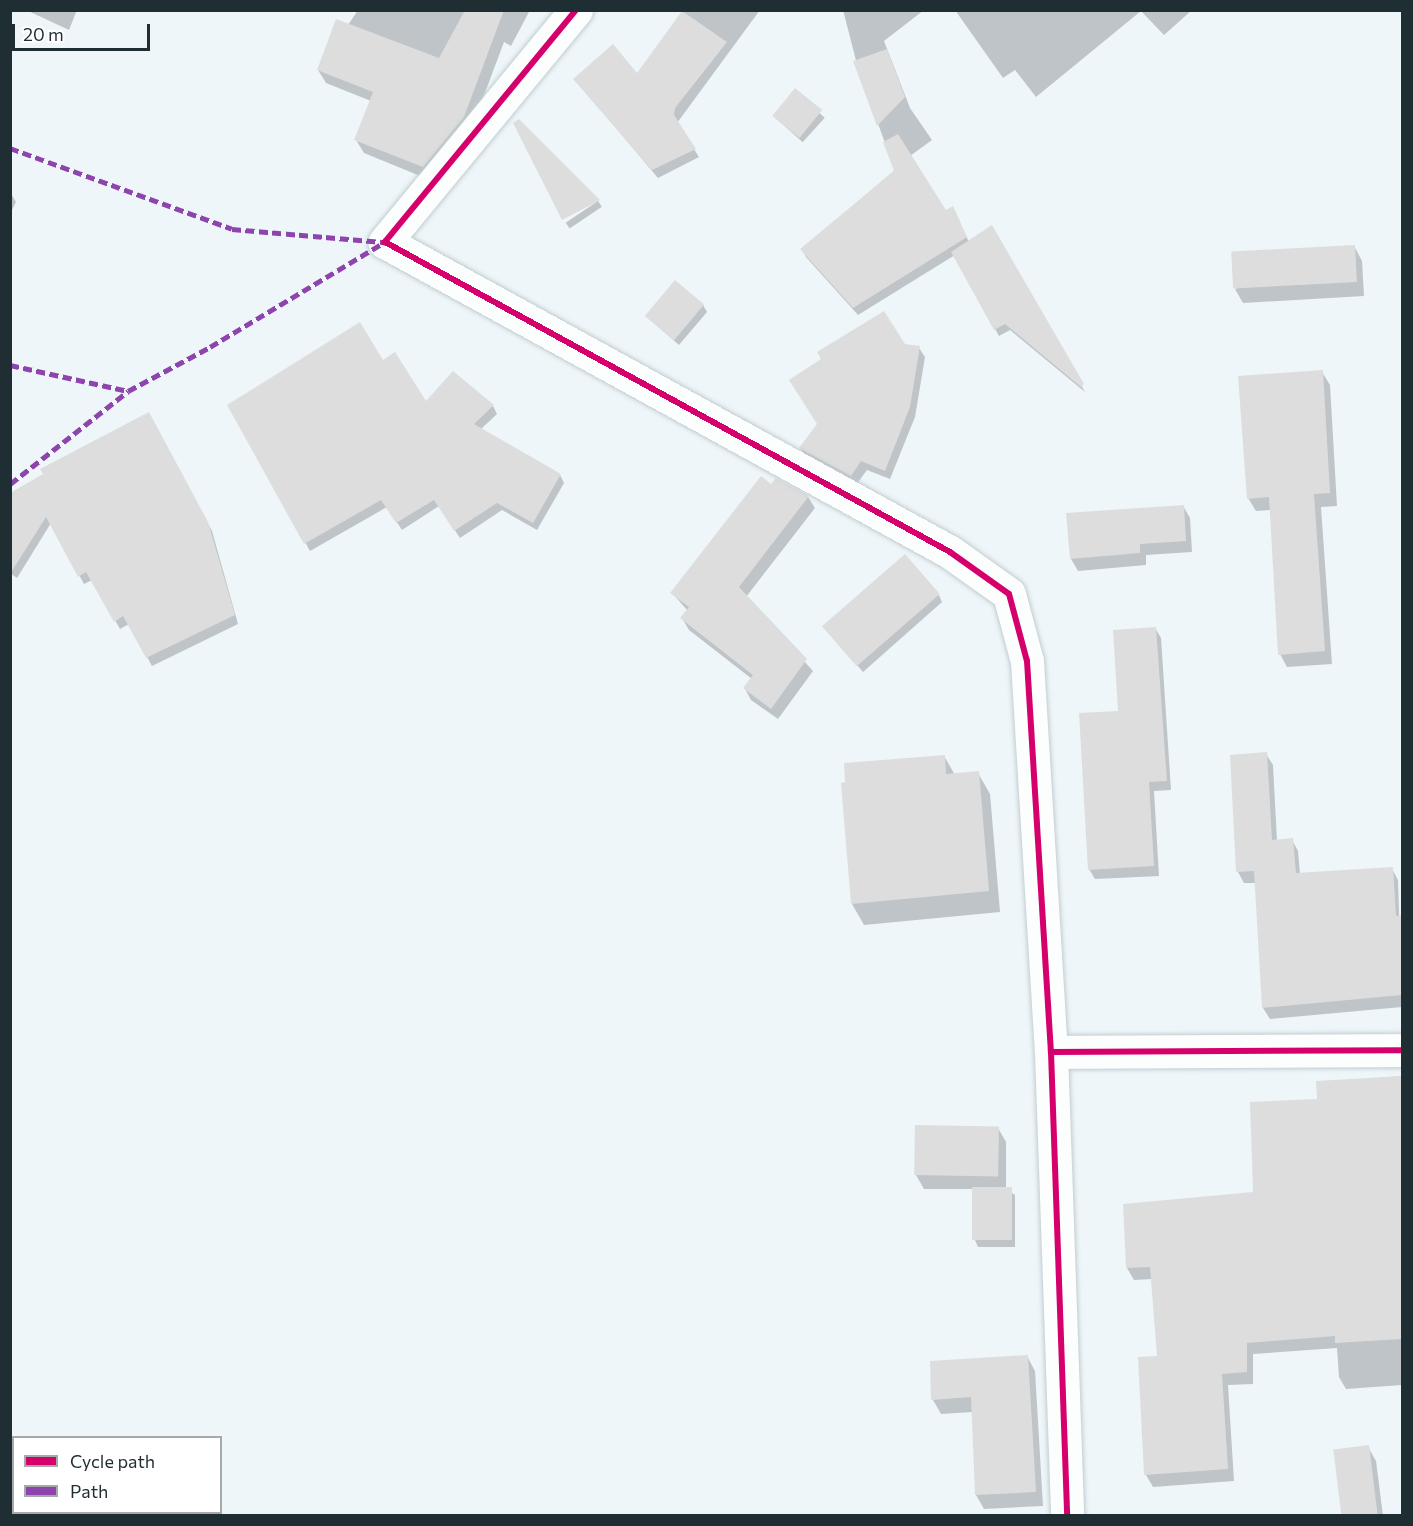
<!DOCTYPE html>
<html>
<head>
<meta charset="utf-8">
<style>
  body { margin:0 }
  #map { position:relative; width:1413px; height:1526px; overflow:hidden; background:#eef6f9; font-family:Commissioner,sans-serif }
  div>[style] { position:absolute }
  .shadow>* { inset:0; background:#0003; transform-origin:0 0 }
  .building>* { inset:0; background:#dedddd; transform-origin:0 0 }
  .roads { filter:drop-shadow(0 0 2px #c2cdd1) drop-shadow(0 0 2px #c2cdd1) }
  .street>* { height:33px; margin:-16.5px; padding:0 16.5px; transform-origin:16.5px; border-radius:16.5px; background:#fcfefe }
  .quiet>* { height:4.5px; margin-top:-2.25px; transform-origin:0; background:repeating-linear-gradient(90deg,#8e44ad 0 9px,transparent 0 13.5px) }
  .cycleway>* { height:6px; margin:-3px; padding:0 3px; transform-origin:3px; border-radius:3px; background:#d6006c }
  span { translate:-50% -50%; white-space:nowrap; text-align:center; line-height:1.15; -webkit-text-stroke:5px #fff; paint-order:stroke }
  .frame { position:absolute; inset:0; border:12px solid #1f2e33; pointer-events:none }
  .legend { position:absolute; left:12px; top:1436px; width:210px; height:78px; box-sizing:border-box; background:#fff; border:2px solid #a5abad; margin:0; padding:8px 10px; list-style:none; font-size:18px; color:#1f2e33 }
  .legend li { display:flex; align-items:center; gap:12px; height:30px }
  .legend b { width:30px; border:2px solid #a5abad }
  .scale { position:absolute; left:12px; top:24px; width:138px; height:27px; box-sizing:border-box; border:3px solid #1f2e33; border-top:0; padding-left:8px; font-size:18px; line-height:21px; white-space:nowrap; color:#1f2e33; -webkit-text-stroke:4px #fff; paint-order:stroke }
</style>
</head>
<body>
<div id="map">
  <div class="shadow">
    <div style="clip-path:polygon(26px 10px,77px 10px,69px 30px)"></div>
    <div style="clip-path:polygon(358px 10px,530px 10px,511px 46px,504px 42px,471px 130px,430px 180px,364px 153px,356px 140px,371px 101px,326px 83px,318px 70px)"></div>
    <div style="clip-path:polygon(684px 10px,760px 10px,677px 123px,699px 157px,658px 178px,575px 79px,637px 75px)"></div>
    <div style="clip-path:polygon(843px 10px,924px 10px,884px 41px,910px 108px,932px 140px,910px 156px,946px 212px,956px 216px,969px 242px,992px 227px,1085px 392px,1010px 330px,999px 336px,955px 255px,858px 315px,806px 257px,802px 249px,895px 170px,859px 72px)"></div>
    <div style="clip-path:polygon(955px 10px,1192px 10px,1164px 35px,1141px 11px,1036px 97px,1015px 70px,1003px 78px)"></div>
    <div style="left:795px;top:91px;width:40px;height:33px;rotate:42deg"></div>
    <div style="clip-path:polygon(10px 192px,16px 202px,10px 214px)"></div>
    <div style="left:598px;top:201px;width:7px;height:39px;rotate:56deg"></div>
    <div style="clip-path:polygon(1354px 246px,1362px 261px,1364px 296px,1243px 303px,1235px 289px)"></div>
    <div style="clip-path:polygon(703px 305px,707px 312px,679px 345px,647px 317px)"></div>
    <div style="clip-path:polygon(904px 346px,919px 348px,925px 357px,915px 417px,890px 479px,867px 470px,856px 485px,806px 457px,800px 448px,818px 424px)"></div>
    <div style="clip-path:polygon(383px 362px,426px 404px,493px 406px,497px 414px,481px 429px,560px 475px,564px 483px,537px 530px,502px 510px,460px 538px,439px 506px,402px 530px,387px 507px,310px 551px,229px 405px)"></div>
    <div style="clip-path:polygon(1322px 372px,1330px 385px,1337px 506px,1321px 507px,1332px 664px,1287px 667px,1280px 654px,1271px 510px,1256px 511px,1248px 498px)"></div>
    <div style="clip-path:polygon(148px 414px,212px 531px,238px 624px,152px 666px,129px 624px,120px 629px,92px 580px,84px 584px,51px 523px,17px 578px,10px 573px,10px 494px)"></div>
    <div style="clip-path:polygon(776px 480px,808px 497px,815px 508px,746px 597px,813px 671px,778px 719px,751px 700px,745px 689px,752px 679px,689px 630px,682px 618px,688px 611px,672px 593px)"></div>
    <div style="clip-path:polygon(1183px 506px,1190px 518px,1192px 552px,1146px 555px,1146px 565px,1078px 571px,1071px 559px)"></div>
    <div style="clip-path:polygon(939px 595px,942px 602px,863px 672px,825px 628px)"></div>
    <div style="clip-path:polygon(1155px 628px,1161px 638px,1171px 790px,1154px 791px,1159px 876px,1095px 879px,1089px 869px)"></div>
    <div style="clip-path:polygon(1266px 754px,1273px 765px,1277px 841px,1292px 840px,1298px 851px,1300px 874px,1392px 869px,1398px 880px,1402px 1007px,1270px 1019px,1263px 1008px,1256px 883px,1244px 883px,1238px 872px,1232px 756px)"></div>
    <div style="clip-path:polygon(944px 756px,955px 775px,978px 773px,990px 794px,1000px 912px,864px 925px,852px 904px)"></div>
    <div style="clip-path:polygon(1402px 1076px,1402px 1385px,1346px 1389px,1339px 1377px,1337px 1348px,1253px 1354px,1253px 1384px,1228px 1385px,1234px 1481px,1153px 1487px,1146px 1475px,1159px 1357px,1152px 1279px,1134px 1280px,1127px 1268px,1124px 1205px,1255px 1194px,1318px 1100px,1317px 1083px)"></div>
    <div style="clip-path:polygon(998px 1128px,1006px 1142px,1006px 1189px,1015px 1195px,1015px 1247px,978px 1247px,975px 1240px,974px 1189px,924px 1189px,916px 1175px)"></div>
    <div style="clip-path:polygon(1027px 1356px,1035px 1371px,1043px 1506px,984px 1509px,976px 1495px,973px 1412px,941px 1414px,933px 1400px)"></div>
    <div style="clip-path:polygon(1368px 1447px,1376px 1461px,1383px 1516px,1343px 1516px,1335px 1451px)"></div>
  </div>
  <div class="building">
    <div style="clip-path:polygon(465px 10px,504px 10px,464px 117px,423px 167px,354px 140px,373px 92px,317px 70px,336px 19px,439px 58px)"></div>
    <div style="clip-path:polygon(682px 11px,727px 42px,675px 108px,674px 115px,696px 149px,652px 170px,573px 79px,613px 44px,637px 73px)"></div>
    <div style="clip-path:polygon(887px 49px,905px 97px,877px 126px,853px 61px)"></div>
    <div style="left:795px;top:88px;width:35px;height:36px;rotate:39deg"></div>
    <div style="clip-path:polygon(519px 119px,600px 200px,562px 220px,513px 123px)"></div>
    <div style="clip-path:polygon(898px 134px,946px 210px,953px 206px,967px 237px,853px 308px,800px 249px,894px 171px,883px 142px)"></div>
    <div style="clip-path:polygon(992px 225px,1084px 384px,1081px 387px,1005px 324px,994px 330px,951px 252px)"></div>
    <div style="left:1355px;top:245px;width:37px;height:124px;rotate:87deg"></div>
    <div style="left:675px;top:280px;width:38px;height:47px;rotate:40deg"></div>
    <div style="clip-path:polygon(884px 311px,905px 344px,920px 346px,910px 407px,885px 471px,861px 461px,851px 476px,799px 448px,817px 424px,789px 380px,821px 359px,817px 352px)"></div>
    <div style="clip-path:polygon(360px 322px,383px 360px,395px 352px,426px 401px,453px 371px,494px 405px,474px 424px,561px 474px,533px 523px,497px 503px,454px 531px,434px 500px,396px 523px,381px 500px,304px 544px,227px 405px)"></div>
    <div style="clip-path:polygon(1323px 370px,1330px 493px,1314px 494px,1325px 651px,1278px 655px,1269px 497px,1247px 499px,1238px 376px)"></div>
    <div style="clip-path:polygon(149px 412px,208px 522px,235px 615px,146px 658px,123px 616px,114px 622px,86px 572px,78px 577px,46px 517px,10px 574px,10px 493px,43px 474px,40px 469px)"></div>
    <div style="clip-path:polygon(761px 476px,771px 484px,776px 478px,809px 496px,739px 587px,807px 659px,771px 709px,743px 688px,753px 675px,680px 618px,689px 607px,670px 593px)"></div>
    <div style="clip-path:polygon(1184px 505px,1186px 541px,1140px 544px,1140px 553px,1070px 559px,1066px 513px)"></div>
    <div style="left:905px;top:554px;width:53px;height:110px;rotate:49deg"></div>
    <div style="clip-path:polygon(1156px 627px,1167px 781px,1149px 782px,1154px 866px,1088px 870px,1079px 713px,1118px 711px,1113px 630px)"></div>
    <div style="clip-path:polygon(1267px 752px,1272px 840px,1293px 838px,1296px 873px,1393px 867px,1396px 916px,1402px 915px,1402px 995px,1262px 1008px,1254px 871px,1236px 872px,1230px 755px)"></div>
    <div style="clip-path:polygon(945px 755px,946px 774px,979px 771px,989px 891px,851px 904px,841px 783px,845px 782px,844px 763px)"></div>
    <div style="clip-path:polygon(1402px 1076px,1402px 1339px,1335px 1343px,1335px 1336px,1247px 1343px,1247px 1372px,1222px 1374px,1228px 1469px,1144px 1475px,1138px 1357px,1157px 1356px,1150px 1267px,1126px 1268px,1123px 1204px,1253px 1192px,1250px 1102px,1317px 1099px,1316px 1081px)"></div>
    <div style="left:915px;top:1125px;width:84px;height:50px;rotate:1deg"></div>
    <div style="left:1012px;top:1187px;width:53px;height:40px;rotate:90deg"></div>
    <div style="clip-path:polygon(1028px 1355px,1036px 1492px,975px 1495px,971px 1397px,931px 1400px,930px 1361px)"></div>
    <div style="left:1369px;top:1445px;width:71px;height:36px;rotate:83deg"></div>
  </div>
  <div class="roads">
    <div class="street">
      <div style="left:576px;top:10px;width:301px;rotate:129.5deg"></div>
      <div style="left:385px;top:242px;width:644px;rotate:28.75deg"></div>
      <div style="left:950px;top:552px;width:72px;rotate:35.4deg"></div>
      <div style="left:1009px;top:594px;width:69px;rotate:75deg"></div>
      <div style="left:1027px;top:661px;width:392px;rotate:86.5deg"></div>
      <div style="left:1051px;top:1052px;width:464px;rotate:88deg"></div>
      <div style="left:1051px;top:1052px;width:351px;rotate:-0.3deg"></div>
    </div>
  </div>
  <div class="quiet">
    <div style="left:10px;top:148px;width:236px;rotate:20deg"></div>
    <div style="left:232px;top:229px;width:154px;rotate:4.9deg"></div>
    <div style="left:10px;top:365px;width:121px;rotate:12.4deg"></div>
    <div style="left:128px;top:391px;width:93px;rotate:-28.2deg"></div>
    <div style="left:210px;top:347px;width:204px;rotate:-31deg"></div>
    <div style="left:10px;top:484px;width:150px;rotate:-38.2deg"></div>
  </div>
  <div class="cycleway">
    <div style="left:576px;top:10px;width:301px;rotate:129.5deg"></div>
    <div style="left:385px;top:242px;width:644px;rotate:28.75deg"></div>
    <div style="left:950px;top:552px;width:72px;rotate:35.4deg"></div>
    <div style="left:1009px;top:594px;width:69px;rotate:75deg"></div>
    <div style="left:1027px;top:661px;width:392px;rotate:86.5deg"></div>
    <div style="left:1051px;top:1052px;width:464px;rotate:88deg"></div>
    <div style="left:1051px;top:1052px;width:351px;rotate:-0.3deg"></div>
  </div>
  <div class="frame"></div>
  <ul class="legend">
  <li><b style="height:8px;background:#d6006c"></b>Cycle path</li>
  <li><b style="height:8px;background:#8e44ad"></b>Path</li>
  </ul>
  <div class="scale">20 m</div>
</div>
</body>
</html>
